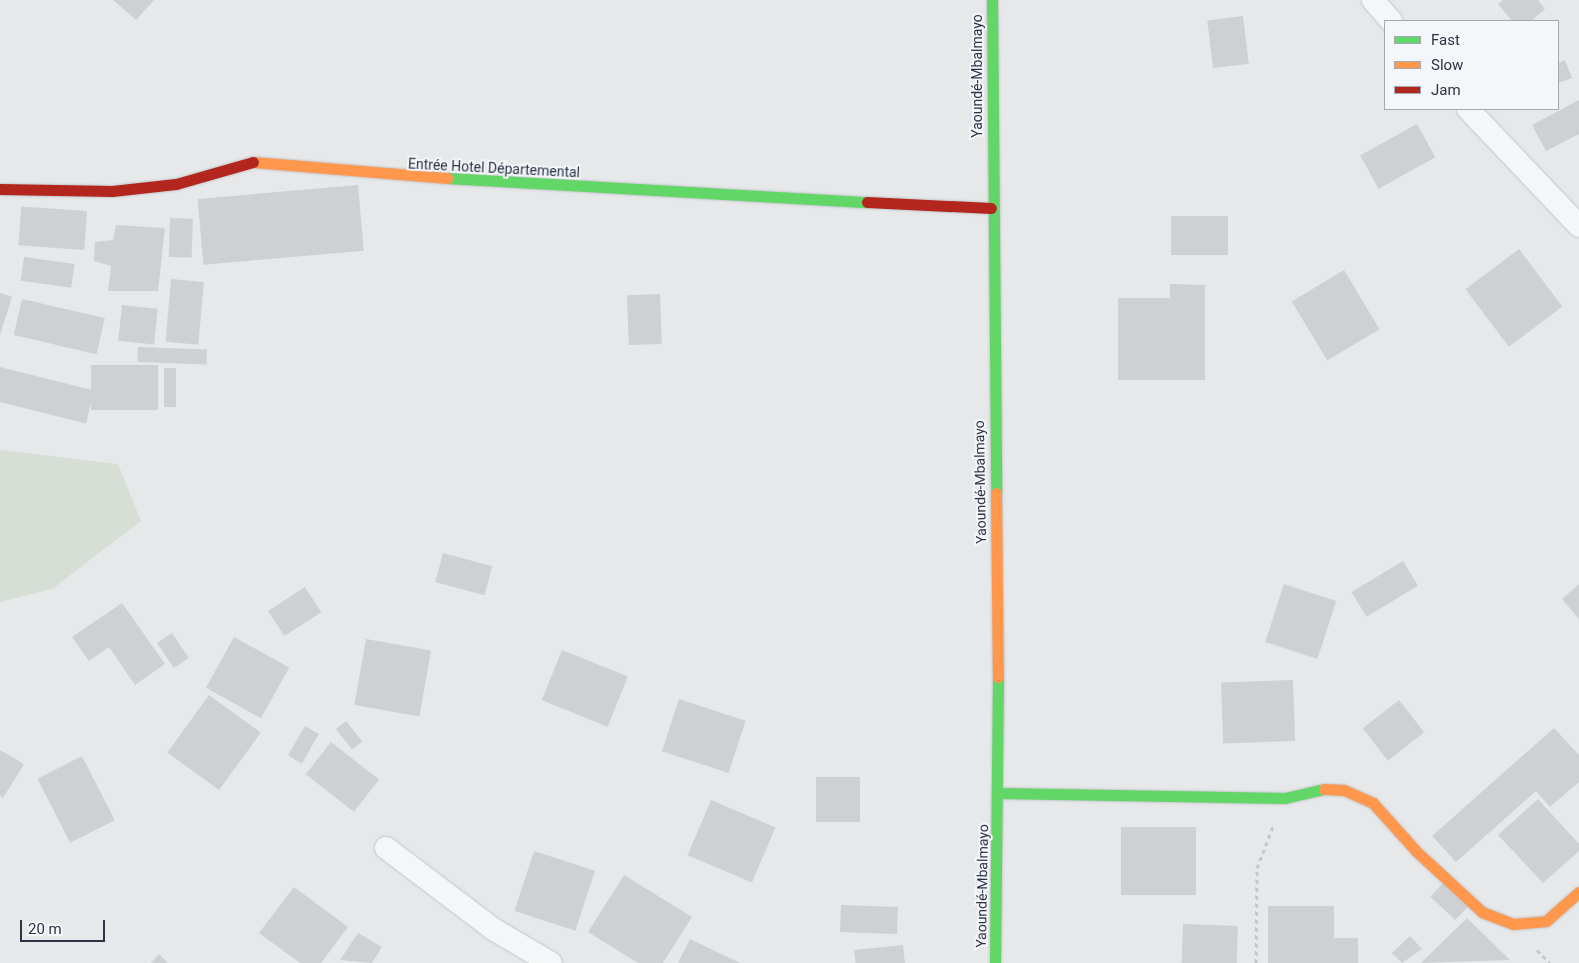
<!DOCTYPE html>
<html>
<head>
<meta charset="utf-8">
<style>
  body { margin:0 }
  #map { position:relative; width:1579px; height:963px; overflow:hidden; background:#e6e8ea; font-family:Roboto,sans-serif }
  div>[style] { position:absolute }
  .green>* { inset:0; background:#d6ded6 }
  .building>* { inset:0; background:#ced0d3; transform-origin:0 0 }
  .path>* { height:3px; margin-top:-1.5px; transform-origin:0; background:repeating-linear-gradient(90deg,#c5c6ca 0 4px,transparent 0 8px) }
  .roads { filter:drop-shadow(0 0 1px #c4c6c8) drop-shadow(0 0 1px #c4c6c8) }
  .street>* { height:22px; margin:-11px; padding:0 11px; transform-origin:11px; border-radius:11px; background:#f5f6f7 }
  .fast>* { height:11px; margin:-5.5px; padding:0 5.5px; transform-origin:5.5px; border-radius:5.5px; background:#63d668 }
  .slow>* { height:11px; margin:-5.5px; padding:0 5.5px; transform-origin:5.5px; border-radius:5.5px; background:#ff974d }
  .jam>* { height:11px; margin:-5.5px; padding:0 5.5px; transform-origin:5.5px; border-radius:5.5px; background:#b3261e }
  span { translate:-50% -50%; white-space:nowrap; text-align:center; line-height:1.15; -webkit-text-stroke:4px #f4f6f9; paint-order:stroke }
  .street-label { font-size:14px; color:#2b3445 }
  .legend { position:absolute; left:1384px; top:20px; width:175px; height:90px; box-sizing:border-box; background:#f4f6f9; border:1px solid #a4a8b1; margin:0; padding:6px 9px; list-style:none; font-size:15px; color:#2b3445 }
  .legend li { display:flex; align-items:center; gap:10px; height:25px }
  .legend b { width:25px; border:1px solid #a4a8b1 }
  .scale { position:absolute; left:20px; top:920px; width:85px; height:22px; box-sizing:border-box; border:2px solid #2b3445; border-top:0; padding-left:6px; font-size:15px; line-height:18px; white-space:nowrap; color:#2b3445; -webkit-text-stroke:4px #f4f6f9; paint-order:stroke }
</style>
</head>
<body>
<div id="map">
  <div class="green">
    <div style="clip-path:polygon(0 450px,118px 464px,141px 521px,52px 589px,0 602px)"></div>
  </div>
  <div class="building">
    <div style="clip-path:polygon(113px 0,154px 0,136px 20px)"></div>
    <div style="clip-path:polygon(1503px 0,1538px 0,1545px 9px,1531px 21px,1512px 21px,1498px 4px)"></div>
    <div style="left:1243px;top:16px;width:48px;height:36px;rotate:83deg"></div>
    <div style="clip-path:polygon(1565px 60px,1572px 78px,1558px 83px,1558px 63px)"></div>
    <div style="clip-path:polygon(1579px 100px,1579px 134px,1546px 151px,1532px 125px)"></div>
    <div style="left:1417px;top:124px;width:38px;height:65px;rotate:61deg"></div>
    <div style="left:358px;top:185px;width:66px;height:161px;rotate:85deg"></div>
    <div style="left:87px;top:211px;width:39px;height:66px;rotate:94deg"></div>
    <div style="left:1228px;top:216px;width:39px;height:57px;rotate:90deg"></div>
    <div style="left:170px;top:218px;width:23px;height:39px;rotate:2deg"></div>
    <div style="clip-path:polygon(116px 225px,165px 228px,158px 291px,108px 291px,111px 266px,94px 261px,95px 242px,113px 240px)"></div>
    <div style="left:1519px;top:249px;width:72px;height:67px;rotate:53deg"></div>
    <div style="left:24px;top:257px;width:51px;height:24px;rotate:8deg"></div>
    <div style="left:1344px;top:270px;width:69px;height:61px;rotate:59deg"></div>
    <div style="left:171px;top:279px;width:33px;height:63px;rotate:5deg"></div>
    <div style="clip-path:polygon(1170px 284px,1205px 285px,1205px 380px,1118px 380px,1118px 298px,1170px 298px)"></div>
    <div style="clip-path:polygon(0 293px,12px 297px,0 335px)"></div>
    <div style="left:660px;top:294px;width:50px;height:33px;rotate:88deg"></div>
    <div style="left:22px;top:299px;width:85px;height:37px;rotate:13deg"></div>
    <div style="left:122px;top:305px;width:36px;height:36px;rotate:6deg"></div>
    <div style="left:138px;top:347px;width:69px;height:15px;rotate:2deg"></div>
    <div style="left:158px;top:365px;width:45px;height:67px;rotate:90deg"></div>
    <div style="left:0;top:367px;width:97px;height:34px;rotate:14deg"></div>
    <div style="left:164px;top:368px;width:12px;height:39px"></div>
    <div style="left:443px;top:553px;width:51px;height:30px;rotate:15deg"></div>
    <div style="left:1403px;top:561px;width:29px;height:60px;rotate:59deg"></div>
    <div style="left:1284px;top:584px;width:55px;height:61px;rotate:18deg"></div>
    <div style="clip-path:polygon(1579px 584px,1579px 619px,1562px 599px)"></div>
    <div style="left:305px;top:587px;width:30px;height:44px;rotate:57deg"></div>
    <div style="clip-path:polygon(122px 603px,165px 664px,135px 685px,109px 647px,89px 661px,72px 637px)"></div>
    <div style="left:172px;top:633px;width:30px;height:18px;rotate:56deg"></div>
    <div style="left:234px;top:637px;width:63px;height:58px;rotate:29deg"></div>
    <div style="left:366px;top:639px;width:66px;height:67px;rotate:10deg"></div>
    <div style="left:562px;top:650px;width:71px;height:54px;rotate:22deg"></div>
    <div style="left:1293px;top:680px;width:61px;height:72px;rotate:88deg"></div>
    <div style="left:209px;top:695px;width:64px;height:71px;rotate:36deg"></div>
    <div style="left:679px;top:699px;width:70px;height:55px;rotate:18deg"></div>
    <div style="left:1399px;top:700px;width:41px;height:46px;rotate:52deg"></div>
    <div style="left:346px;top:721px;width:26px;height:13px;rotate:51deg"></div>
    <div style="left:305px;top:726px;width:16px;height:34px;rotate:30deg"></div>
    <div style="clip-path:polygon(1554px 728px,1579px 755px,1579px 782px,1550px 807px,1536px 791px,1456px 862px,1432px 836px)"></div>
    <div style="left:331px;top:742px;width:61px;height:41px;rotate:38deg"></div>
    <div style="clip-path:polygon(0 750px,24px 764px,3px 798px,0 796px)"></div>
    <div style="left:82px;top:756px;width:72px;height:50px;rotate:63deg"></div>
    <div style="left:816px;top:777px;width:44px;height:45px"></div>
    <div style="clip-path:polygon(1538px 799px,1579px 844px,1579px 851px,1543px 883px,1498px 835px)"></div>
    <div style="left:711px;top:800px;width:70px;height:60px;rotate:23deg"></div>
    <div style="left:1121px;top:827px;width:75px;height:68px"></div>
    <div style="left:534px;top:851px;width:64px;height:63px;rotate:18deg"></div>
    <div style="clip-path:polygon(624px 875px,692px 917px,663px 963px,638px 963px,588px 932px)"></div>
    <div style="left:1446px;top:880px;width:34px;height:23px;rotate:43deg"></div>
    <div style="clip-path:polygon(294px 887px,348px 927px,321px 963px,300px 963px,259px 933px)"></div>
    <div style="left:841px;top:905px;width:57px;height:27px;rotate:2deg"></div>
    <div style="clip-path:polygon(1268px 906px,1334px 906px,1334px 938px,1358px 938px,1358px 963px,1268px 963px)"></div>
    <div style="clip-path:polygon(1467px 918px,1510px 960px,1421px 963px)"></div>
    <div style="left:1183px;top:924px;width:55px;height:39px;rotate:2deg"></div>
    <div style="clip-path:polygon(358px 933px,382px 947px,372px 963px,340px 960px)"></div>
    <div style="clip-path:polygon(1410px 936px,1422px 949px,1402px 963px,1392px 953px)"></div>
    <div style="clip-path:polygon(690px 939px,740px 963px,678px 963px)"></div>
    <div style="left:903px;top:945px;width:18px;height:49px;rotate:84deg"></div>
    <div style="clip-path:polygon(159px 954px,168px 963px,151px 963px)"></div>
  </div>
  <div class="path">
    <div style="left:1537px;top:950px;width:18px;rotate:45deg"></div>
    <div style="left:1256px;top:963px;width:95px;rotate:-89.4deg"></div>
    <div style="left:1257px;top:868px;width:45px;rotate:-69.1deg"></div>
  </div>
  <div class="roads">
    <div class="street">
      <div style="left:1373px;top:0;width:28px;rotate:49deg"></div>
      <div style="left:1468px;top:109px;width:161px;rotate:46.5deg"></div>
      <div style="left:386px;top:848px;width:134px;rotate:37.1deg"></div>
      <div style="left:493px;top:929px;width:67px;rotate:30.4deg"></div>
    </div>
    <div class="fast">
      <div style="left:992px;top:0;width:493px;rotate:89.5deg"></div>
      <div style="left:447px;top:178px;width:421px;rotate:3.3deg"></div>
      <div style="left:999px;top:793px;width:286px;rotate:1deg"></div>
      <div style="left:1285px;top:798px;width:40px;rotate:-13deg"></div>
      <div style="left:995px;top:963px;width:286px;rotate:-89.4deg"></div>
    </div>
    <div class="slow">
      <div style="left:253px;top:162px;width:195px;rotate:4.7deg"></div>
      <div style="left:996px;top:493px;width:184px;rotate:89.4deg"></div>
      <div style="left:1324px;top:789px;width:20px;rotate:3deg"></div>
      <div style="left:1344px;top:790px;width:32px;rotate:24deg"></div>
      <div style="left:1373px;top:803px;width:64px;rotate:48.1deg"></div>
      <div style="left:1416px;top:851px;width:90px;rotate:42.7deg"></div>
      <div style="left:1482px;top:912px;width:33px;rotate:21deg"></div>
      <div style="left:1513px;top:924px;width:33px;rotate:-5deg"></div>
      <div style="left:1546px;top:921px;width:44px;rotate:-41.3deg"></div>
    </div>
    <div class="jam">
      <div style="left:0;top:189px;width:112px;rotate:1deg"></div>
      <div style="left:112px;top:191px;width:64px;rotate:-6.2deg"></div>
      <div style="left:176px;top:184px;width:80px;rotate:-15.9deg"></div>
      <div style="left:867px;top:202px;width:124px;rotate:2.8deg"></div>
    </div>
  </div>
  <div class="street-label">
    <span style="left:977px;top:76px;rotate:-90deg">Yaoundé-Mbalmayo</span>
    <span style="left:494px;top:168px;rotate:3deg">Entrée Hotel Départemental</span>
    <span style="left:980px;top:482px;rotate:-91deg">Yaoundé-Mbalmayo</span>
    <span style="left:982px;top:886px;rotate:-89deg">Yaoundé-Mbalmayo</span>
  </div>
  <ul class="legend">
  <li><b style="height:6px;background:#63d668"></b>Fast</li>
  <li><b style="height:6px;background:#ff974d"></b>Slow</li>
  <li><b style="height:6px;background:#b3261e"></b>Jam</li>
  </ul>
  <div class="scale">20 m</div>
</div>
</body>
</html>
